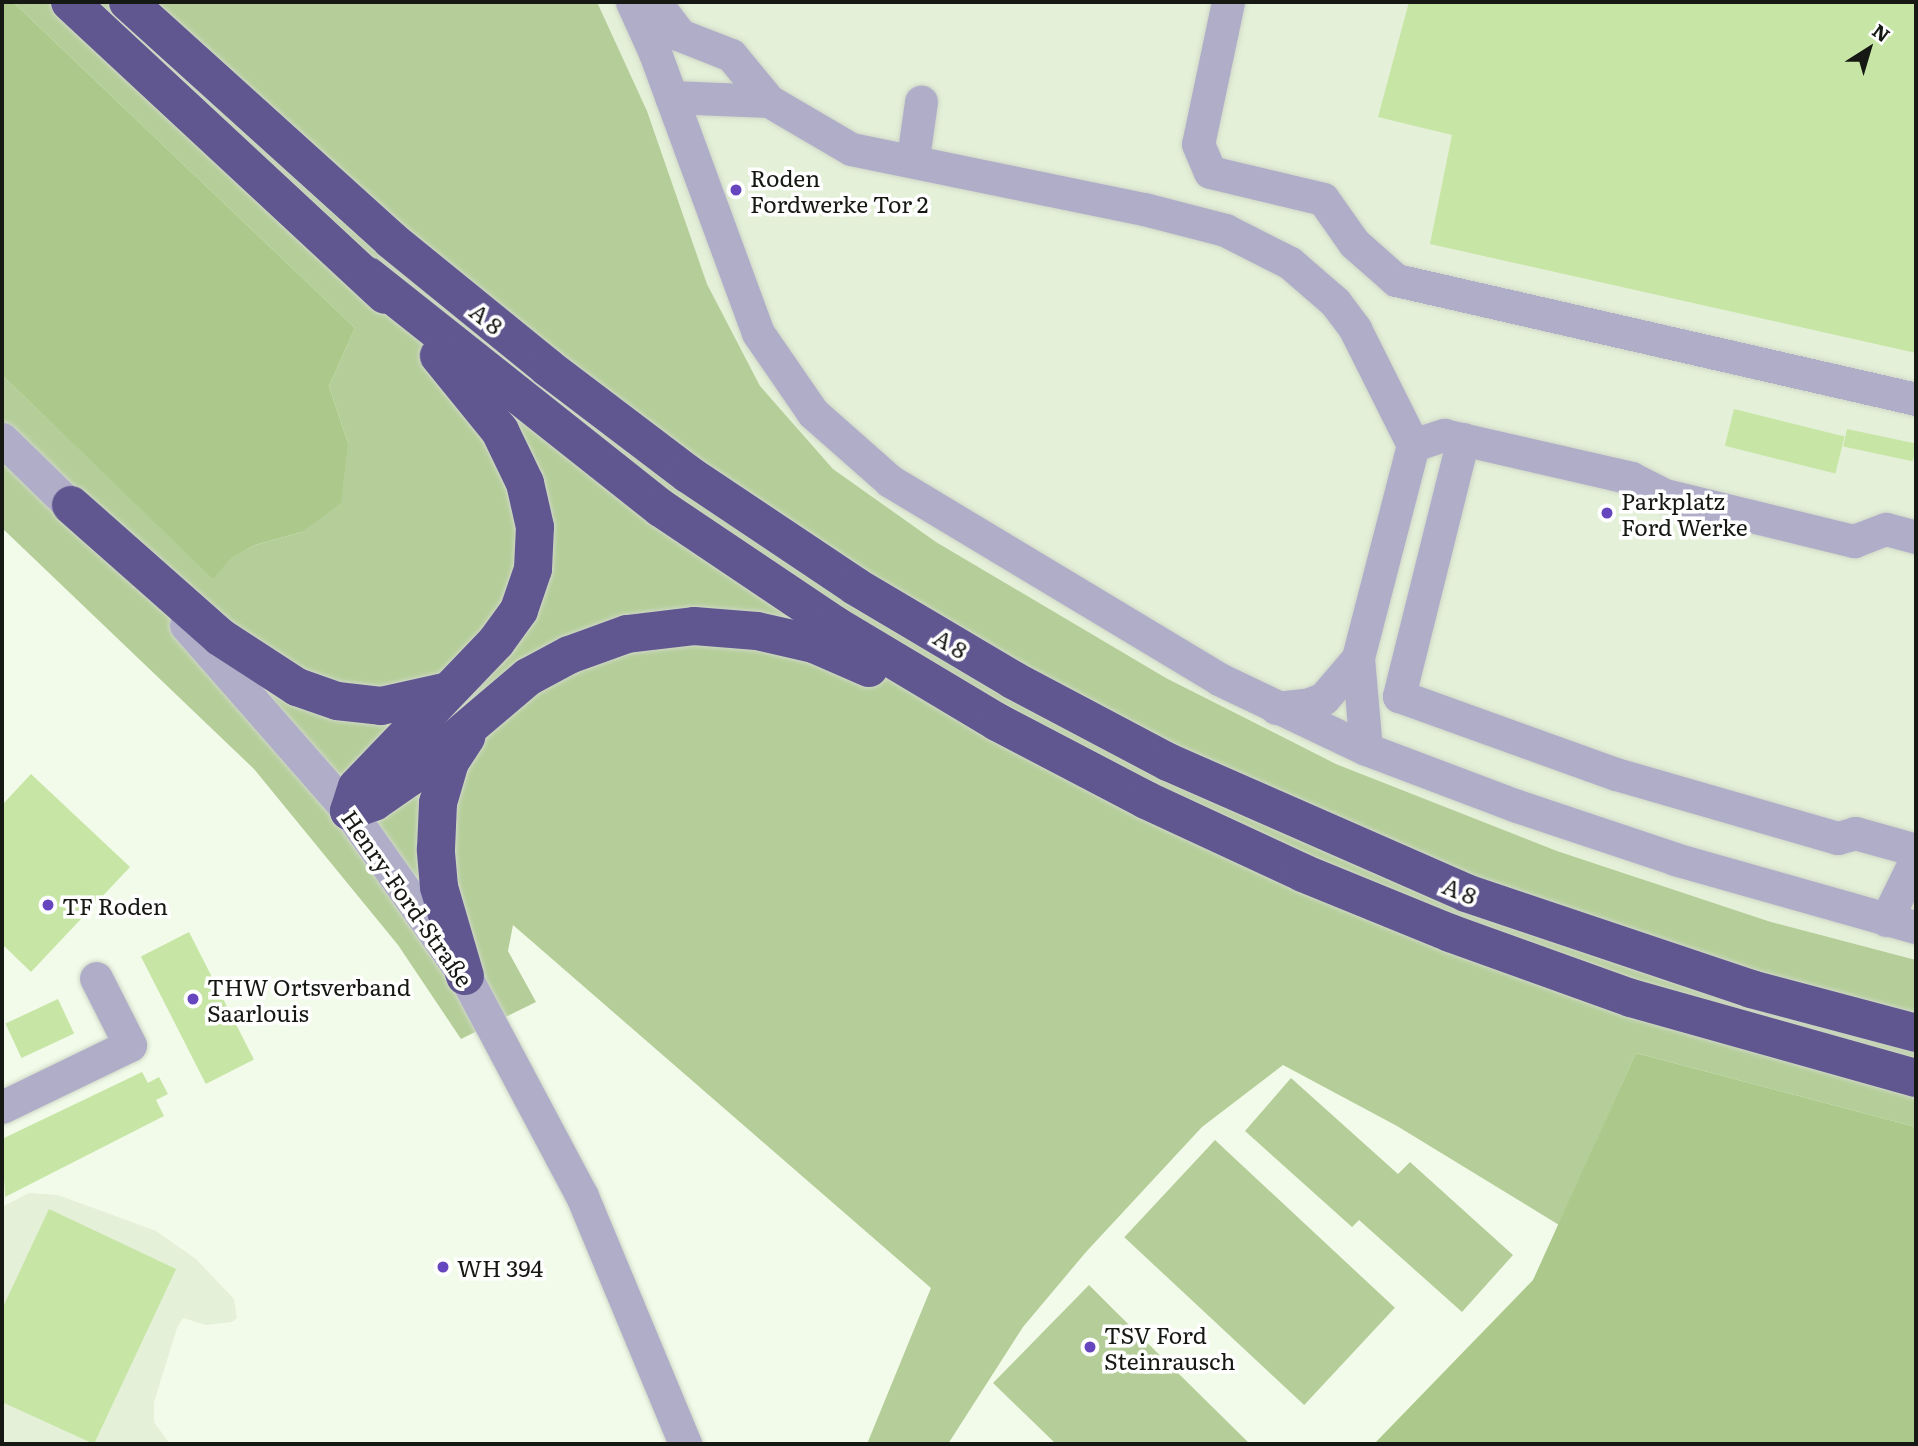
<!DOCTYPE html>
<html>
<head>
<meta charset="utf-8">
<style>
  body { margin:0 }
  #map { position:relative; width:1918px; height:1446px; overflow:hidden; background:#f2fbe9; font-family:Literata,serif }
  div>[style] { position:absolute }
  .built>* { inset:0; background:#e4f0d8 }
  .green>* { inset:0; background:#b5ce99; transform-origin:0 0 }
  .forest>* { inset:0; background:#acc98b }
  .building>* { inset:0; background:#c7e5a5; transform-origin:0 0 }
  .roads { filter:drop-shadow(0 0 2px #cfd7c7) drop-shadow(0 0 2px #cfd7c7) }
  .minor>* { height:33px; margin:-16.5px; padding:0 16.5px; transform-origin:16.5px; border-radius:16.5px; background:#b0adc9 }
  .highway>* { height:38px; margin:-19px; padding:0 19px; transform-origin:19px; border-radius:19px; background:#615790 }
  .dots>* { width:19px; height:19px; translate:-50% -50%; box-sizing:border-box; border:4px solid #fff; border-radius:50% }
  span { translate:-50% -50%; white-space:nowrap; text-align:center; line-height:1.15; -webkit-text-stroke:7px #fff; paint-order:stroke }
  .poi-label { font-size:23px; color:#161913 }
  .left { translate:0 -50%; text-align:left }
  .street-label { font-size:23px; color:#161913 }
  .frame { position:absolute; inset:0; border:4px solid #161913; pointer-events:none }
  .north { position:absolute; left:1834px; top:14px; width:70px; height:70px; -webkit-text-stroke:5px #fff; paint-order:stroke; rotate:37deg; font-size:19px; font-weight:700; line-height:28px; text-align:center; color:#161913 }
  .north::after { content:''; display:block; margin:auto; width:24px; height:32px; background:#161913; clip-path:polygon(50% 0,100% 100%,50% 72%,0 100%) }
</style>
</head>
<body>
<div id="map">
  <div class="built">
    <div style="clip-path:polygon(597px 2px,1916px 2px,1916px 960px,1771px 922px,1557px 851px,1336px 764px,1166px 678px,936px 542px,833px 469px,760px 386px,707px 284px,647px 111px)"></div>
    <div style="clip-path:polygon(29px 1193px,58px 1195px,156px 1231px,196px 1259px,234px 1299px,237px 1318px,232px 1322px,206px 1325px,183px 1318px,177px 1328px,154px 1402px,154px 1422px,170px 1444px,2px 1444px,2px 1207px)"></div>
  </div>
  <div class="green">
    <div style="clip-path:polygon(13px 2px,597px 2px,647px 111px,707px 284px,760px 386px,833px 469px,936px 542px,1166px 678px,1336px 764px,1557px 851px,1771px 922px,1916px 960px,1916px 1127px,1636px 1053px,1559px 1225px,1397px 1126px,1283px 1065px,1202px 1127px,1086px 1252px,1023px 1327px,948px 1444px,867px 1444px,931px 1288px,513px 925px,508px 951px,536px 1002px,461px 1039px,398px 945px,254px 769px,2px 528px,2px 375px,213px 578px,231px 557px,255px 545px,302px 532px,348px 443px,329px 386px,355px 328px)"></div>
    <div style="clip-path:polygon(1291px 1078px,1398px 1174px,1410px 1162px,1513px 1255px,1462px 1312px,1359px 1220px,1352px 1227px,1245px 1131px)"></div>
    <div style="left:1215px;top:1140px;width:246px;height:133px;rotate:43deg"></div>
    <div style="clip-path:polygon(1089px 1285px,1115px 1311px,1250px 1444px,1056px 1444px,993px 1383px)"></div>
  </div>
  <div class="forest">
    <div style="clip-path:polygon(2px 2px,13px 2px,355px 328px,329px 386px,348px 443px,341px 503px,302px 532px,255px 545px,232px 557px,213px 579px,2px 375px)"></div>
    <div style="clip-path:polygon(1636px 1053px,1916px 1127px,1916px 1444px,1374px 1444px,1533px 1280px)"></div>
  </div>
  <div class="building">
    <div style="clip-path:polygon(1409px 2px,1916px 2px,1916px 353px,1430px 244px,1452px 135px,1378px 117px)"></div>
    <div style="left:1734px;top:409px;width:114px;height:38px;rotate:14deg"></div>
    <div style="left:1847px;top:429px;width:71px;height:18px;rotate:12deg"></div>
    <div style="clip-path:polygon(31px 774px,130px 867px,31px 972px,2px 944px,2px 805px)"></div>
    <div style="left:189px;top:932px;width:143px;height:54px;rotate:63deg"></div>
    <div style="left:58px;top:999px;width:38px;height:58px;rotate:65deg"></div>
    <div style="clip-path:polygon(142px 1072px,148px 1083px,159px 1077px,168px 1094px,156px 1100px,164px 1116px,5px 1197px,2px 1139px)"></div>
    <div style="clip-path:polygon(49px 1209px,176px 1269px,94px 1444px,2px 1402px,2px 1309px)"></div>
  </div>
  <div class="roads">
    <div class="minor">
      <div style="left:632px;top:2px;width:56px;rotate:65.7deg"></div>
      <div style="left:655px;top:53px;width:298px;rotate:69.8deg"></div>
      <div style="left:758px;top:333px;width:97px;rotate:55.5deg"></div>
      <div style="left:813px;top:413px;width:103px;rotate:41.4deg"></div>
      <div style="left:890px;top:481px;width:384px;rotate:31deg"></div>
      <div style="left:1219px;top:679px;width:163px;rotate:25.5deg"></div>
      <div style="left:1366px;top:749px;width:161px;rotate:20.7deg"></div>
      <div style="left:1517px;top:806px;width:167px;rotate:18.5deg"></div>
      <div style="left:1675px;top:859px;width:250px;rotate:15.8deg"></div>
      <div style="left:655px;top:2px;width:41px;rotate:52.9deg"></div>
      <div style="left:680px;top:35px;width:55px;rotate:21.4deg"></div>
      <div style="left:731px;top:55px;width:60px;rotate:50.4deg"></div>
      <div style="left:769px;top:101px;width:95px;rotate:30.3deg"></div>
      <div style="left:851px;top:149px;width:299px;rotate:11.6deg"></div>
      <div style="left:1144px;top:209px;width:84px;rotate:14.5deg"></div>
      <div style="left:1225px;top:230px;width:73px;rotate:26.9deg"></div>
      <div style="left:1290px;top:263px;width:60px;rotate:40.9deg"></div>
      <div style="left:1335px;top:302px;width:34px;rotate:53deg"></div>
      <div style="left:1355px;top:329px;width:130px;rotate:63.4deg"></div>
      <div style="left:1413px;top:445px;width:220px;rotate:104.5deg"></div>
      <div style="left:1358px;top:658px;width:91px;rotate:85deg"></div>
      <div style="left:1228px;top:2px;width:145px;rotate:101.9deg"></div>
      <div style="left:1198px;top:144px;width:30px;rotate:67deg"></div>
      <div style="left:1210px;top:172px;width:116px;rotate:13.4deg"></div>
      <div style="left:1323px;top:199px;width:54px;rotate:54.8deg"></div>
      <div style="left:1354px;top:243px;width:56px;rotate:41.4deg"></div>
      <div style="left:1396px;top:280px;width:533px;rotate:12.89deg"></div>
      <div style="left:671px;top:97px;width:98px;rotate:2.3deg"></div>
      <div style="left:913px;top:158px;width:57px;rotate:-81.9deg"></div>
      <div style="left:2px;top:439px;width:120px;rotate:44.3deg"></div>
      <div style="left:1463px;top:439px;width:265px;rotate:104deg"></div>
      <div style="left:1399px;top:696px;width:231px;rotate:19.8deg"></div>
      <div style="left:1616px;top:774px;width:231px;rotate:16.1deg"></div>
      <div style="left:1838px;top:838px;width:18px;rotate:-16deg"></div>
      <div style="left:1855px;top:833px;width:63px;rotate:15.6deg"></div>
      <div style="left:1413px;top:445px;width:33px;rotate:-18deg"></div>
      <div style="left:1444px;top:435px;width:192px;rotate:12.9deg"></div>
      <div style="left:1631px;top:478px;width:38px;rotate:27deg"></div>
      <div style="left:1665px;top:495px;width:195px;rotate:13.7deg"></div>
      <div style="left:1854px;top:541px;width:34px;rotate:-21deg"></div>
      <div style="left:1886px;top:529px;width:31px;rotate:15deg"></div>
      <div style="left:186px;top:625px;width:247px;rotate:48.8deg"></div>
      <div style="left:349px;top:811px;width:202px;rotate:54.9deg"></div>
      <div style="left:465px;top:976px;width:249px;rotate:62deg"></div>
      <div style="left:582px;top:1196px;width:269px;rotate:67.4deg"></div>
      <div style="left:1276px;top:708px;width:31px;rotate:-6deg"></div>
      <div style="left:1307px;top:705px;width:18px;rotate:-22deg"></div>
      <div style="left:1324px;top:698px;width:52px;rotate:-49.6deg"></div>
      <div style="left:1886px;top:920px;width:68px;rotate:-63.8deg"></div>
      <div style="left:2px;top:1107px;width:142px;rotate:-25.8deg"></div>
      <div style="left:130px;top:1045px;width:75px;rotate:-116.9deg"></div>
    </div>
    <div class="highway">
      <div style="left:70px;top:2px;width:430px;rotate:42.9deg"></div>
      <div style="left:128px;top:2px;width:355px;rotate:42.1deg"></div>
      <div style="left:391px;top:240px;width:201px;rotate:39.1deg"></div>
      <div style="left:547px;top:367px;width:177px;rotate:37.2deg"></div>
      <div style="left:688px;top:474px;width:201px;rotate:33.8deg"></div>
      <div style="left:855px;top:586px;width:184px;rotate:30.7deg"></div>
      <div style="left:1013px;top:680px;width:175px;rotate:27.9deg"></div>
      <div style="left:1168px;top:762px;width:326px;rotate:23.7deg"></div>
      <div style="left:1466px;top:893px;width:301px;rotate:18.6deg"></div>
      <div style="left:1751px;top:989px;width:171px;rotate:14.9deg"></div>
      <div style="left:368px;top:276px;width:374px;rotate:38.4deg"></div>
      <div style="left:661px;top:508px;width:210px;rotate:33.9deg"></div>
      <div style="left:835px;top:625px;width:189px;rotate:30.9deg"></div>
      <div style="left:997px;top:722px;width:168px;rotate:27.6deg"></div>
      <div style="left:1146px;top:800px;width:173px;rotate:24.9deg"></div>
      <div style="left:1303px;top:873px;width:159px;rotate:22.2deg"></div>
      <div style="left:1450px;top:933px;width:192px;rotate:19.8deg"></div>
      <div style="left:1631px;top:998px;width:296px;rotate:15.7deg"></div>
      <div style="left:71px;top:505px;width:199px;rotate:41.5deg"></div>
      <div style="left:220px;top:637px;width:92px;rotate:33deg"></div>
      <div style="left:297px;top:687px;width:42px;rotate:19.3deg"></div>
      <div style="left:337px;top:701px;width:44px;rotate:6.5deg"></div>
      <div style="left:381px;top:706px;width:69px;rotate:-12.6deg"></div>
      <div style="left:349px;top:811px;width:25px;rotate:-72deg"></div>
      <div style="left:357px;top:787px;width:201px;rotate:-46.2deg"></div>
      <div style="left:496px;top:642px;width:39px;rotate:-54deg"></div>
      <div style="left:519px;top:610px;width:43px;rotate:-71.1deg"></div>
      <div style="left:533px;top:569px;width:42px;rotate:-87.3deg"></div>
      <div style="left:535px;top:527px;width:45px;rotate:-102.8deg"></div>
      <div style="left:525px;top:483px;width:58px;rotate:-115.7deg"></div>
      <div style="left:500px;top:431px;width:97px;rotate:-129.1deg"></div>
      <div style="left:349px;top:811px;width:27px;rotate:-20deg"></div>
      <div style="left:374px;top:802px;width:44px;rotate:-34.8deg"></div>
      <div style="left:410px;top:777px;width:155px;rotate:-40.3deg"></div>
      <div style="left:528px;top:677px;width:47px;rotate:-28.2deg"></div>
      <div style="left:569px;top:655px;width:62px;rotate:-19.9deg"></div>
      <div style="left:627px;top:634px;width:67px;rotate:-6.8deg"></div>
      <div style="left:694px;top:626px;width:63px;rotate:4.5deg"></div>
      <div style="left:757px;top:631px;width:58px;rotate:12.8deg"></div>
      <div style="left:814px;top:644px;width:60px;rotate:23.6deg"></div>
      <div style="left:465px;top:976px;width:93px;rotate:-106.3deg"></div>
      <div style="left:439px;top:887px;width:38px;rotate:-95deg"></div>
      <div style="left:436px;top:849px;width:46px;rotate:-87.5deg"></div>
      <div style="left:438px;top:803px;width:43px;rotate:-73.7deg"></div>
      <div style="left:450px;top:762px;width:30px;rotate:-57deg"></div>
    </div>
  </div>
  <div class="dots">
    <div style="left:736px;top:190px;background:#6546be"></div>
    <div style="left:1607px;top:513px;background:#6546be"></div>
    <div style="left:48px;top:905px;background:#6546be"></div>
    <div style="left:193px;top:999px;background:#6546be"></div>
    <div style="left:443px;top:1267px;background:#6546be"></div>
    <div style="left:1090px;top:1347px;background:#6546be"></div>
  </div>
  <div class="poi-label">
    <span class="left" style="left:750px;top:190px">Roden<br>Fordwerke Tor 2</span>
    <span class="left" style="left:1621px;top:513px">Parkplatz<br>Ford Werke</span>
    <span class="left" style="left:62px;top:905px">TF Roden</span>
    <span class="left" style="left:207px;top:999px">THW Ortsverband<br>Saarlouis</span>
    <span class="left" style="left:457px;top:1267px">WH 394</span>
    <span class="left" style="left:1104px;top:1347px">TSV Ford<br>Steinrausch</span>
  </div>
  <div class="street-label">
    <span style="left:487px;top:318px;rotate:39deg">A 8</span>
    <span style="left:951px;top:643px;rotate:31deg">A 8</span>
    <span style="left:1460px;top:890px;rotate:22deg">A 8</span>
    <span style="left:408px;top:898px;rotate:55deg">Henry-Ford-Straße</span>
  </div>
  <div class="frame"></div>
  <div class="north">N</div>
</div>
</body>
</html>
